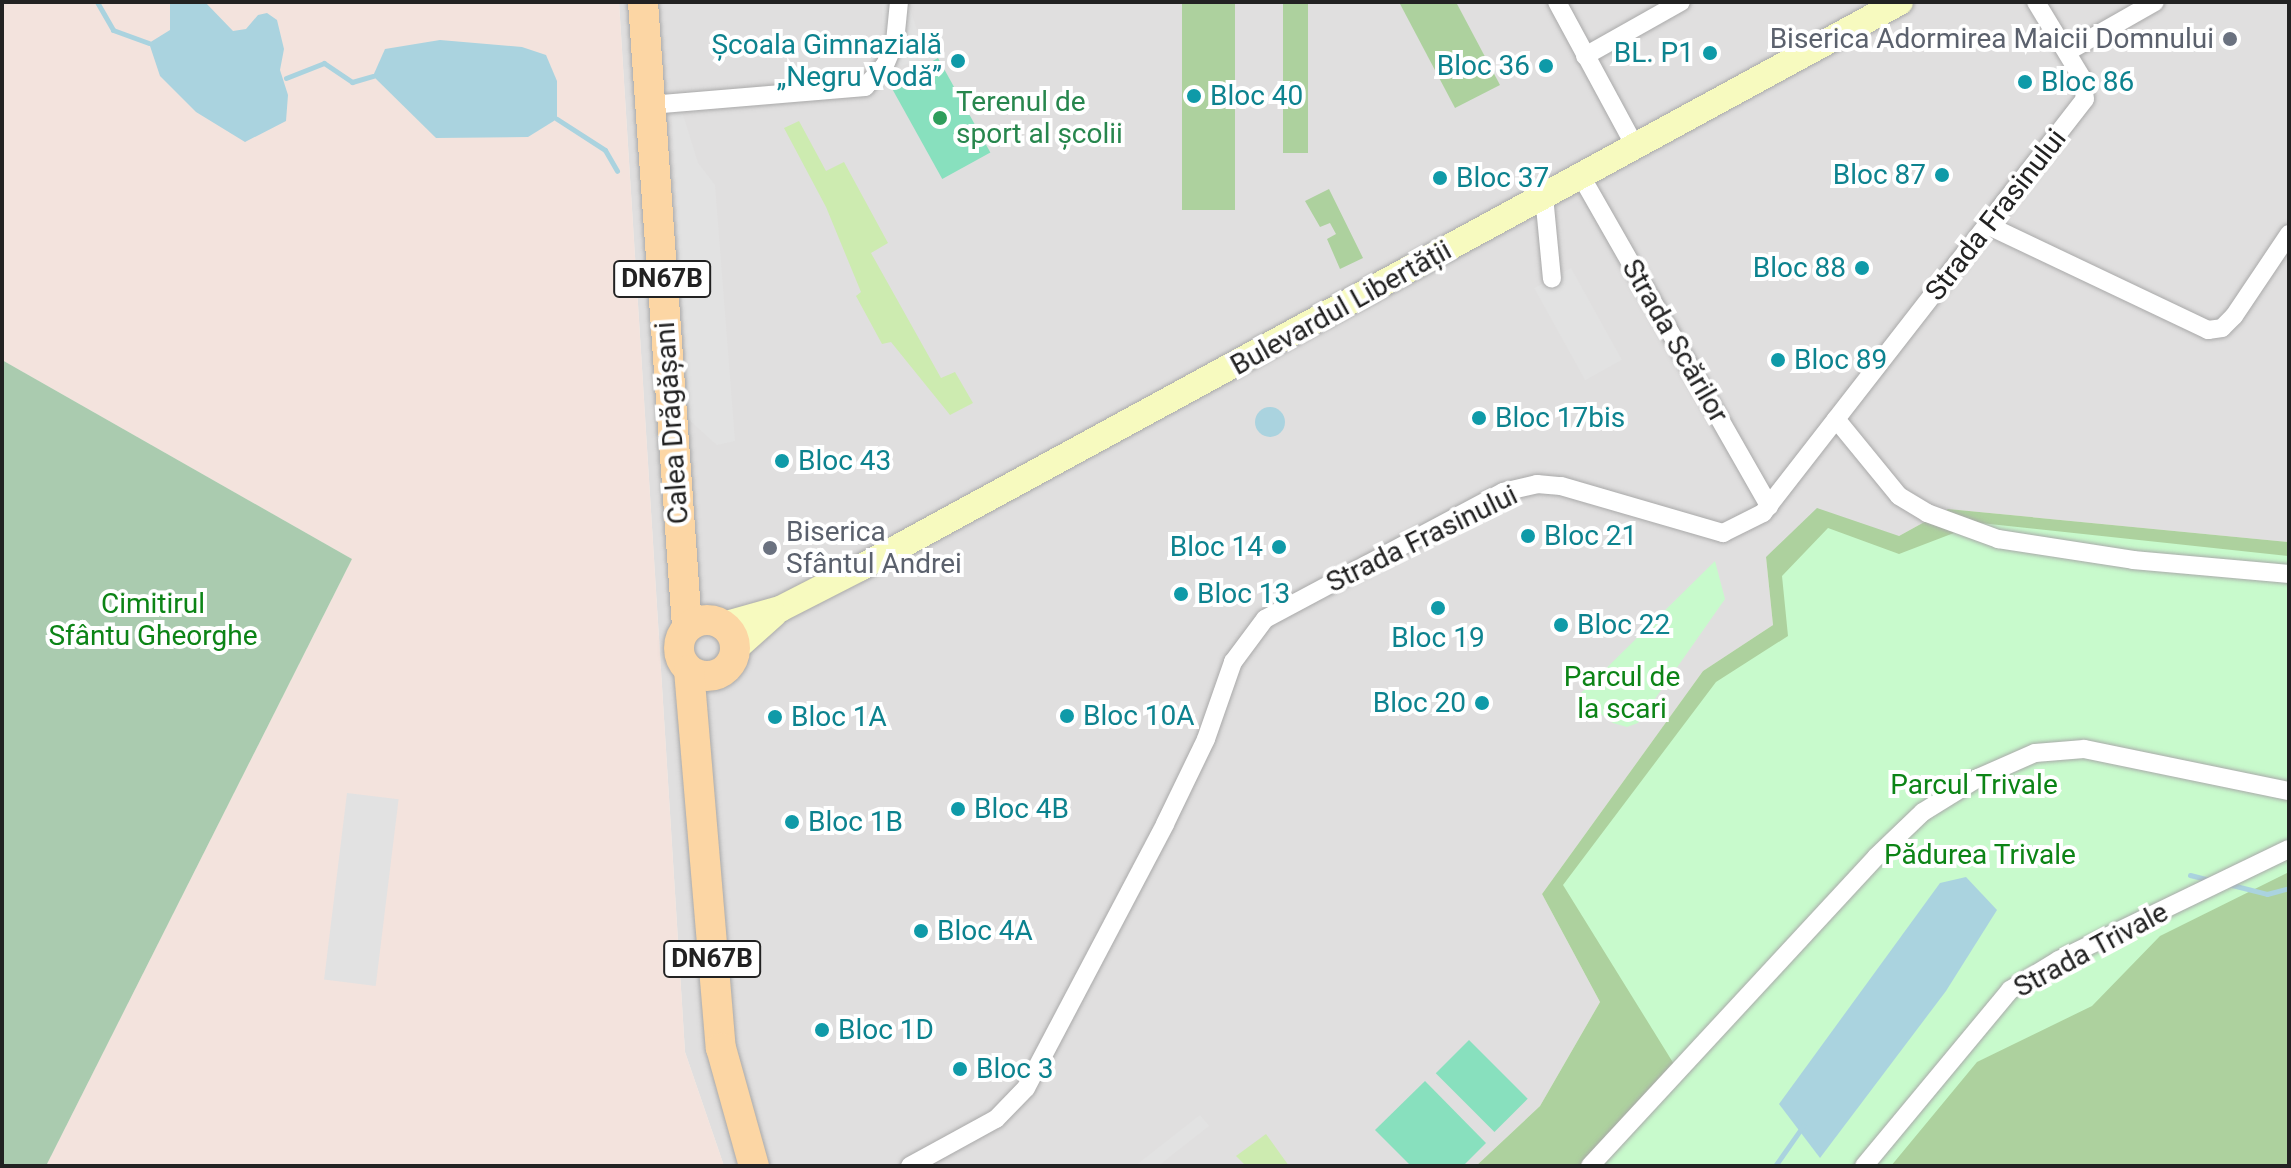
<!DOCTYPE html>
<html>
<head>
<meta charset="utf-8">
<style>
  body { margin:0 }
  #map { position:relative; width:2291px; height:1168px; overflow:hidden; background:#f2efe9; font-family:Roboto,sans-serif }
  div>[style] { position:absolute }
  .residential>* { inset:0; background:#e0dfdf }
  .military>* { inset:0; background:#f3e3dd }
  .grass>* { inset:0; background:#cdebb0 }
  .forest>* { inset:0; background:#add19e; transform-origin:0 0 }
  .cemetery>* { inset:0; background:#aacbaf }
  .park>* { inset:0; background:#c8facc }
  .pitch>* { inset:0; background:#88e0be; transform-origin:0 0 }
  .parking>* { inset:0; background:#e2e2e2; transform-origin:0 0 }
  .water>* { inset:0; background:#aad3df }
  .round { border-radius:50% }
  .stream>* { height:5px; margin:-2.5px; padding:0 2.5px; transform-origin:2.5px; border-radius:2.5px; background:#aad3df }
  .roads { filter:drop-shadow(0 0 2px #a9a9a9) drop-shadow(0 0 2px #a9a9a9) }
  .minor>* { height:18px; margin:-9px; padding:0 9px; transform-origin:9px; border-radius:9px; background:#fff }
  .secondary>* { height:26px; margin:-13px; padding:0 13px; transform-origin:13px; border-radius:13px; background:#f7fabf }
  .primary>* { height:30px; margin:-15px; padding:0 15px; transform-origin:15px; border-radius:15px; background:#fcd6a4 }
  .primary>.ring { margin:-15px; padding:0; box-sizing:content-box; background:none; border:30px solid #fcd6a4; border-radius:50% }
  .dots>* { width:22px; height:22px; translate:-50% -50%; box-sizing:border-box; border:4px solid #fff; border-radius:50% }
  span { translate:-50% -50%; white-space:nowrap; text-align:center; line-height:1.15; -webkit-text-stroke:8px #fff; paint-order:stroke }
  .shield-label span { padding:2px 6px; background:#fff; border:2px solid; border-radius:6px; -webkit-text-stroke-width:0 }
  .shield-label { font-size:26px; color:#222; font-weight:700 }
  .worship-label { font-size:28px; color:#5b616d }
  .right { translate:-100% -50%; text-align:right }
  .left { translate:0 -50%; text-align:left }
  .culture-label { font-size:28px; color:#0d838f }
  .leisure-label { font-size:28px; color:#27864d }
  .street-label { font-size:28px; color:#222 }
  .park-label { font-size:28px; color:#0c8416 }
  .frame { position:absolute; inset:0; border:4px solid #222; pointer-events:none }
</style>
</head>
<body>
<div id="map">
  <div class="residential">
    <div style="clip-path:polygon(619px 2px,2289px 2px,2289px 542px,1948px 509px,1899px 536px,1766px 557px,1773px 625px,1703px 671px,1542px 894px,1600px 1002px,1540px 1106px,1476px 1166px,724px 1166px,685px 1052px)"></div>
  </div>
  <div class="military">
    <div style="clip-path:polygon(2px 2px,619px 2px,685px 1052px,724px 1166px,46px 1166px,352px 559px,2px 360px)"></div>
  </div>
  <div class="grass">
    <div style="clip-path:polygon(799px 121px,826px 171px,844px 162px,888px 243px,871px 253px,941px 378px,955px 372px,973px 403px,950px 415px,891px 342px,882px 344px,856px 296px,861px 292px,826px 207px,784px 128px)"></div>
    <div style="clip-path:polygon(1266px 1134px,1289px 1166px,1246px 1166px,1236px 1156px)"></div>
  </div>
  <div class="forest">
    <div style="left:1182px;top:2px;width:53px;height:208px"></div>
    <div style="left:1283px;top:2px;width:25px;height:151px"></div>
    <div style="clip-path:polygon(1399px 2px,1456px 2px,1500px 85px,1455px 108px)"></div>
    <div style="clip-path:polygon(1329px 189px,1363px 258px,1340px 269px,1327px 239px,1336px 234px,1330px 223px,1320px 227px,1305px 201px)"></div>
    <div style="clip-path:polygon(1817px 508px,1899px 536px,1948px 509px,2289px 542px,2289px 1166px,1476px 1166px,1540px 1106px,1600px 1002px,1542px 894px,1703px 671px,1773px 625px,1766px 557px)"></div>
  </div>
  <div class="cemetery">
    <div style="clip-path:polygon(2px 360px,352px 559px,46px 1166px,2px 1166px)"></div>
  </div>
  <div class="park">
    <div style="clip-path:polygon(1980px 523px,2289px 556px,2289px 872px,2160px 936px,2092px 1006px,1977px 1062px,1891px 1166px,1580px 1166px,1677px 1069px,1563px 885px,1716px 682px,1788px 636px,1782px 576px,1828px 528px,1899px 554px)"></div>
    <div style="clip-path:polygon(1715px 561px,1725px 599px,1638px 723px,1627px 727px,1613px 723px,1577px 697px)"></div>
  </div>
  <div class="pitch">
    <div style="left:938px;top:58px;width:108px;height:55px;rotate:61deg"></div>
    <div style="left:1469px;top:1040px;width:83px;height:47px;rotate:45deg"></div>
    <div style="clip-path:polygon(1425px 1081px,1486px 1143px,1463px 1166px,1411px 1166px,1375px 1130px)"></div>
  </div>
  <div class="parking">
    <div style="clip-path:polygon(882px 2px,908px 2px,926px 58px,901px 66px,883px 41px)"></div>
    <div style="clip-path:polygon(671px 105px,680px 105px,698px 163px,715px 185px,735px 441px,717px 445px,689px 420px)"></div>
    <div style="left:1571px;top:268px;width:105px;height:42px;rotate:61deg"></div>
    <div style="left:347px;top:793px;width:52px;height:188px;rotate:7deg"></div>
    <div style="clip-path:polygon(1200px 1115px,1209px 1126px,1158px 1166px,1135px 1166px)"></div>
  </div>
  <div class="water">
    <div style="clip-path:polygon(170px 2px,205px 2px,233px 31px,246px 29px,258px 15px,267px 13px,277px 20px,284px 49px,280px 70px,288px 95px,286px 121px,245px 142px,196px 112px,160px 76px,149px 43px,170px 30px)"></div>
    <div style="clip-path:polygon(440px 40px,522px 47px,546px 55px,557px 81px,557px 119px,528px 137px,436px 138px,373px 76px,385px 49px)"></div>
    <div class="round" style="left:1255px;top:407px;width:30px;height:30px"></div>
    <div style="clip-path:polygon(1966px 877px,1997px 910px,1946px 991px,1820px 1158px,1779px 1104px,1940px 883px)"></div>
  </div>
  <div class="stream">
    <div style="left:97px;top:2px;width:32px;rotate:60deg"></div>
    <div style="left:113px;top:30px;width:38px;rotate:20deg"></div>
    <div style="left:286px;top:78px;width:41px;rotate:-21.5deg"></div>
    <div style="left:324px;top:63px;width:34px;rotate:34deg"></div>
    <div style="left:352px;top:82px;width:22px;rotate:-16deg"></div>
    <div style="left:557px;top:119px;width:57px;rotate:32.9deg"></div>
    <div style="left:605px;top:150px;width:24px;rotate:60deg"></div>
    <div style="left:2190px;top:875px;width:21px;rotate:14deg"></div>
    <div style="left:2228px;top:884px;width:40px;rotate:14.4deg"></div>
    <div style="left:2267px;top:894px;width:23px;rotate:-15deg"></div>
    <div style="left:1775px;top:1166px;width:49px;rotate:-55deg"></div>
  </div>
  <div class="roads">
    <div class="minor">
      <div style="left:1557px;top:2px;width:164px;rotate:61.6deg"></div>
      <div style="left:2067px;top:52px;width:101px;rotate:-29.6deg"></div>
      <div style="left:1585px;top:56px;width:110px;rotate:-29.4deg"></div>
      <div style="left:650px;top:105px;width:216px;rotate:-4.8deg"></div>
      <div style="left:865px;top:87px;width:30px;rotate:-48deg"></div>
      <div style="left:885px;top:65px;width:25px;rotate:-67deg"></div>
      <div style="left:895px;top:42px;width:40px;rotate:-84.3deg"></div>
      <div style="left:1581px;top:176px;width:380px;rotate:60.3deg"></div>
      <div style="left:1544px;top:196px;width:83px;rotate:84.5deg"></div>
      <div style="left:1987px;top:225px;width:245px;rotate:25.4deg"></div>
      <div style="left:2208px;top:330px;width:14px;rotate:-8deg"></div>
      <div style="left:2222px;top:328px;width:17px;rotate:-45deg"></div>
      <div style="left:2234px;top:316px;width:99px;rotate:-56.1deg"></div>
      <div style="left:1836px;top:419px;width:99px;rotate:50.7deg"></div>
      <div style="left:1899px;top:496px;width:33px;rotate:31deg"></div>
      <div style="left:1927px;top:513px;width:76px;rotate:20.1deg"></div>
      <div style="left:1998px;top:539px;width:137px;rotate:8.8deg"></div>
      <div style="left:2133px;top:560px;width:157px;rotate:5.1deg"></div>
      <div style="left:910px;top:1166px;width:98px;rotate:-28.7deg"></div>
      <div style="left:996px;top:1119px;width:43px;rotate:-45.9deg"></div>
      <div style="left:1026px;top:1088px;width:298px;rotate:-62.2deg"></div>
      <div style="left:1165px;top:824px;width:94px;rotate:-64.2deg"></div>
      <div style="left:1206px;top:739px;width:82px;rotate:-70.7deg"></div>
      <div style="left:1233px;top:662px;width:54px;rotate:-53.3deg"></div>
      <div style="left:1265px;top:619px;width:270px;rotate:-28.1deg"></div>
      <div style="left:1503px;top:492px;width:35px;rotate:-13deg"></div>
      <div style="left:1537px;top:484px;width:24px;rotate:5deg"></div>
      <div style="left:1561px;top:486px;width:169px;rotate:16.2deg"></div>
      <div style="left:1723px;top:533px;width:45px;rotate:-26.6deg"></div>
      <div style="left:1763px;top:513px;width:524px;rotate:-52.13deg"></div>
      <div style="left:2085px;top:99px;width:21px;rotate:-98deg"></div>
      <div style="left:2082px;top:78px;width:89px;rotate:-121.2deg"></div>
      <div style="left:1590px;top:1166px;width:421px;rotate:-47.2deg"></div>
      <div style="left:1876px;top:857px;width:65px;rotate:-43.8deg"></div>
      <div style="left:1923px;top:812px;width:65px;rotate:-31.7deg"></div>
      <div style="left:1978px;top:778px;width:62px;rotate:-23.7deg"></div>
      <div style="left:2035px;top:753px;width:49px;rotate:-4.7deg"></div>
      <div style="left:2084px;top:749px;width:209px;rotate:11.6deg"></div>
      <div style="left:1864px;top:1166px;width:229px;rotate:-50.3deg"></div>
      <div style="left:2010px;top:990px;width:57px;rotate:-31.5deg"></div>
      <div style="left:2059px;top:960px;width:255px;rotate:-25.8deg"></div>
    </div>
    <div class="secondary">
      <div style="left:723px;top:625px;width:59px;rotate:-15.7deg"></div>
      <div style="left:780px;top:609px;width:90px;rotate:-27.1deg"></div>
      <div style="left:860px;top:568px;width:1184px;rotate:-28.56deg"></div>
      <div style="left:736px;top:648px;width:51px;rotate:-41.8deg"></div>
    </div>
    <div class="primary">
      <div style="left:643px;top:2px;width:627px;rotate:85.97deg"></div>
      <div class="ring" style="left:679px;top:620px;width:26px;height:26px"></div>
      <div style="left:689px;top:670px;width:379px;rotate:85.2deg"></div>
      <div style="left:721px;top:1048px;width:123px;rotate:74.4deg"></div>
    </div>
  </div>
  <div class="dots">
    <div style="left:2230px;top:39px;background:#6b7280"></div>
    <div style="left:1710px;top:53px;background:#0f9aa8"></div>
    <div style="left:958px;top:61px;background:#0f9aa8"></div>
    <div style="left:1546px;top:66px;background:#0f9aa8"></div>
    <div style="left:2025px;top:82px;background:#0f9aa8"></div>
    <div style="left:1194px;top:96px;background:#0f9aa8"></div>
    <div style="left:940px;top:118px;background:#2e9e5b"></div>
    <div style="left:1942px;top:175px;background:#0f9aa8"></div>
    <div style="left:1440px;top:178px;background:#0f9aa8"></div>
    <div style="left:1862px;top:268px;background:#0f9aa8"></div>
    <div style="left:1778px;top:360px;background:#0f9aa8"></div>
    <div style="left:1479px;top:418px;background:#0f9aa8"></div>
    <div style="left:782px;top:461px;background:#0f9aa8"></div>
    <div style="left:1528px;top:536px;background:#0f9aa8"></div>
    <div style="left:1279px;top:547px;background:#0f9aa8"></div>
    <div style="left:770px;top:548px;background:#6b7280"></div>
    <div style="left:1181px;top:594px;background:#0f9aa8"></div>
    <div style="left:1438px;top:608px;background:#0f9aa8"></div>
    <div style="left:1561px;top:625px;background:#0f9aa8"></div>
    <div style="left:1482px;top:703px;background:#0f9aa8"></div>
    <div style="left:1067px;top:716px;background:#0f9aa8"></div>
    <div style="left:775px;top:717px;background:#0f9aa8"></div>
    <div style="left:958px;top:809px;background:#0f9aa8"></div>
    <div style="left:792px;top:822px;background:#0f9aa8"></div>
    <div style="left:921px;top:931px;background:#0f9aa8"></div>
    <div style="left:822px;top:1030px;background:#0f9aa8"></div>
    <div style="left:960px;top:1069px;background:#0f9aa8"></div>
  </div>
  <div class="shield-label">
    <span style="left:662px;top:279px">DN67B</span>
    <span style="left:712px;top:959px">DN67B</span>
  </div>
  <div class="worship-label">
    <span class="right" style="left:2214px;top:39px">Biserica Adormirea Maicii Domnului</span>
    <span class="left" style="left:786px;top:548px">Biserica<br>Sfântul Andrei</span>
  </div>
  <div class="culture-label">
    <span class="right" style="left:942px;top:61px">Școala Gimnazială<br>„Negru Vodă”</span>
    <span class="right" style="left:1694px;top:53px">BL. P1</span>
    <span class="right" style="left:1530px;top:66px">Bloc 36</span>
    <span class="left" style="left:2041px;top:82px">Bloc 86</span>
    <span class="left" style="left:1210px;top:96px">Bloc 40</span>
    <span class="right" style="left:1926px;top:175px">Bloc 87</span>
    <span class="left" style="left:1456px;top:178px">Bloc 37</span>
    <span class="right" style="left:1846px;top:268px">Bloc 88</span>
    <span class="left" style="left:1794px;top:360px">Bloc 89</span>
    <span class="left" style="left:1495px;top:418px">Bloc 17bis</span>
    <span class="left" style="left:798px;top:461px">Bloc 43</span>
    <span class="left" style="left:1544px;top:536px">Bloc 21</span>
    <span class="right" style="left:1263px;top:547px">Bloc 14</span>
    <span class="left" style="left:1197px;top:594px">Bloc 13</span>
    <span class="left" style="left:1577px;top:625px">Bloc 22</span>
    <span style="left:1438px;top:638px">Bloc 19</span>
    <span class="right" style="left:1466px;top:703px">Bloc 20</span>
    <span class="left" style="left:1083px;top:716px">Bloc 10A</span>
    <span class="left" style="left:791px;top:717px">Bloc 1A</span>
    <span class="left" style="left:974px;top:809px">Bloc 4B</span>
    <span class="left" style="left:808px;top:822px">Bloc 1B</span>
    <span class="left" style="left:937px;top:931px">Bloc 4A</span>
    <span class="left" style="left:838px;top:1030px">Bloc 1D</span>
    <span class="left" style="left:976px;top:1069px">Bloc 3</span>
  </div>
  <div class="leisure-label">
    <span class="left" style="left:956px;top:118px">Terenul de<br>sport al școlii</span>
  </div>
  <div class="street-label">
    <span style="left:1996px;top:215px;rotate:-52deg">Strada Frasinului</span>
    <span style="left:1341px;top:308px;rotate:-29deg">Bulevardul Libertății</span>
    <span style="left:1675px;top:341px;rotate:60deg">Strada Scărilor</span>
    <span style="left:672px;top:423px;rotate:-94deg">Calea Drăgășani</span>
    <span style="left:1422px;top:539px;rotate:-26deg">Strada Frasinului</span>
    <span style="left:2091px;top:950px;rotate:-28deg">Strada Trivale</span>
  </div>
  <div class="park-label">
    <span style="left:153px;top:620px">Cimitirul<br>Sfântu Gheorghe</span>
    <span style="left:1622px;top:693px">Parcul de<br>la scari</span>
    <span style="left:1974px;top:785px">Parcul Trivale</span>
    <span style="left:1980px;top:855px">Pădurea Trivale</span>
  </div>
  <div class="frame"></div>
</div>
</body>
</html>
